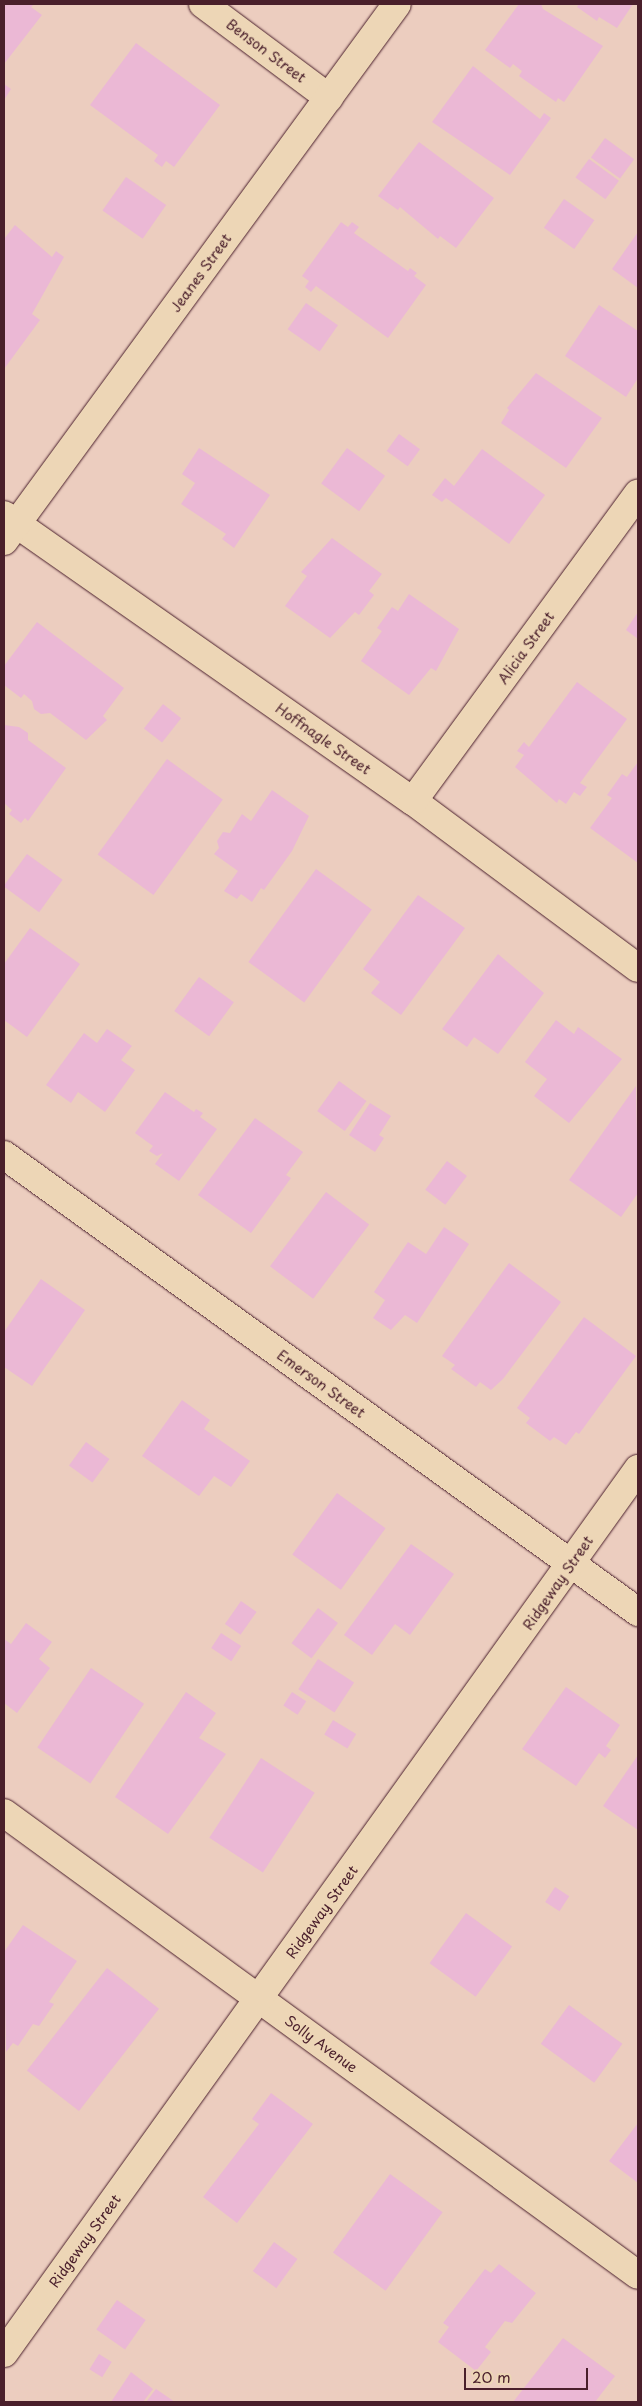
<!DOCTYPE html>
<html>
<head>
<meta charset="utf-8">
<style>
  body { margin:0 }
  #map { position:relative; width:642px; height:2406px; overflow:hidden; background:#eccdbf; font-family:"Playpen Sans",sans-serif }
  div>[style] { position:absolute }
  .building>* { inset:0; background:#ebb8d5; transform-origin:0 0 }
  .roads { filter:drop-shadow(0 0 1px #4a1f2b) drop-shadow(0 0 1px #4a1f2b) }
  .minor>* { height:28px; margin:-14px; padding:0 14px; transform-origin:14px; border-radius:14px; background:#edd6b6 }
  span { translate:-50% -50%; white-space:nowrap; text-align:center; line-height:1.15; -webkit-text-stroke:4.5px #edd6b6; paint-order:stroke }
  .street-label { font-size:14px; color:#4a1f2b }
  .frame { position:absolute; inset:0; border:5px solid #4a1f2b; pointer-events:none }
  .scale { position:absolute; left:464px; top:2368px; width:124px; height:22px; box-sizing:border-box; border:2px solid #4a1f2b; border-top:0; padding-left:6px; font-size:15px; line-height:18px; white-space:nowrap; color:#4a1f2b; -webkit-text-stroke:4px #edd6b6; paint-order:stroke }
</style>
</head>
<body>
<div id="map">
  <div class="building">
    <div style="clip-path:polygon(4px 4px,34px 4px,31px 7px,42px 15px,4px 64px)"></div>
    <div style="clip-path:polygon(519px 4px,541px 4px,543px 9px,603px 46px,564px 102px,558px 98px,556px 102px,519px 76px,522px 71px,513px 64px,510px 68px,485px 50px)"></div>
    <div style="clip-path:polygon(579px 4px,633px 4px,617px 28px,599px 17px,597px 21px,577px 7px)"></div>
    <div style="clip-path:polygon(136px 43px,220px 105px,174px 167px,166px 161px,162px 167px,154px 161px,158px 155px,90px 105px)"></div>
    <div style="clip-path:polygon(473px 66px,540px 119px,544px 113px,551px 118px,510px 175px,432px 122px)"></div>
    <div style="clip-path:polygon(4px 84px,11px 89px,4px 100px)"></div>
    <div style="left:605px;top:138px;width:36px;height:24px;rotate:36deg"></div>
    <div style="clip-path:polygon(419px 142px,494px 198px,456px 248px,440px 236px,438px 239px,400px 207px,398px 210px,378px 196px)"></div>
    <div style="left:589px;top:159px;width:37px;height:23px;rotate:36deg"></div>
    <div style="left:126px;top:177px;width:49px;height:41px;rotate:35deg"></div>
    <div style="left:564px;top:199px;width:37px;height:35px;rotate:35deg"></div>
    <div style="clip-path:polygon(341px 222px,348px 227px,352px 222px,359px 227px,354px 233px,408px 271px,410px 268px,417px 273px,414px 276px,426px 285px,388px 338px,316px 286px,311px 292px,305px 287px,309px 281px,302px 276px)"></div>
    <div style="clip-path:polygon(15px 225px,52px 257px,56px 251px,64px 257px,32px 314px,40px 320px,4px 369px,4px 239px)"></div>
    <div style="clip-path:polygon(638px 232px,638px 288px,612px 269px)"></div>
    <div style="left:306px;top:303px;width:39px;height:32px;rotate:35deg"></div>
    <div style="clip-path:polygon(599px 305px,638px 331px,638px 378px,626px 397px,565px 356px)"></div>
    <div style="clip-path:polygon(536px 373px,602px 418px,566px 468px,501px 423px,509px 410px,507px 408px)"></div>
    <div style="left:399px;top:434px;width:26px;height:21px;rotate:36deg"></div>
    <div style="clip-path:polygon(199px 448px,270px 495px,234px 548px,222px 539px,226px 534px,181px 504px,195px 483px,182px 474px)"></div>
    <div style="left:347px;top:448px;width:47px;height:44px;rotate:36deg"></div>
    <div style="clip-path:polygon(482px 449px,545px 495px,509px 544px,446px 498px,442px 502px,432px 495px,445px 478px,454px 486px)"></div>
    <div style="clip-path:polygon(332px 538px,382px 574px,369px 591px,374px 595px,359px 615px,355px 612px,330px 638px,285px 606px,307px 576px,301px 572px)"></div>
    <div style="clip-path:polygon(409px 594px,459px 629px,436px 671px,431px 668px,409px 695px,361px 661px,382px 631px,377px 628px,392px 607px,398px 611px)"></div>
    <div style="clip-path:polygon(638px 612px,638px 639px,626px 630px)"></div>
    <div style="clip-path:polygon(37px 622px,124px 688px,103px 716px,107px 720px,86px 740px,50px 713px,41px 714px,34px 709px,32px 701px,24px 694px,21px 698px,4px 685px,4px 666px)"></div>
    <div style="clip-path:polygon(577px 682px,627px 719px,580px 783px,587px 787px,580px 796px,574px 792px,566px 804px,559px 799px,557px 803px,515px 767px,524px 755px,517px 751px,524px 742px,529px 747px)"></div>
    <div style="left:163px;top:704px;width:23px;height:31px;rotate:38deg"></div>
    <div style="clip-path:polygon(4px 725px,19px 727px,28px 733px,28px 740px,66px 768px,28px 821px,25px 818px,21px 823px,9px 814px,12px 810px,4px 803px)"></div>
    <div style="left:167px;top:759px;width:69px;height:118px;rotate:36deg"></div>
    <div style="clip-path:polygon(638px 762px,638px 863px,590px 828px,612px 798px,607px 795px,622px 774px,627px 777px)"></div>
    <div style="clip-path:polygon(272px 790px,309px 816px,292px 851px,264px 890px,261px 888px,252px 902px,241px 894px,237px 899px,224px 891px,238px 871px,214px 854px,219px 848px,217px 841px,223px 832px,230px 833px,242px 814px,251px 821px)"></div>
    <div style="left:27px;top:854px;width:44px;height:40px;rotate:36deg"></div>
    <div style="left:316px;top:869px;width:69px;height:115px;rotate:36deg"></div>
    <div style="clip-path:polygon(418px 895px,465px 928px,401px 1015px,371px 993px,380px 982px,363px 969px)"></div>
    <div style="clip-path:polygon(30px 928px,80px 964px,27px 1037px,4px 1020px,4px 964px)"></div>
    <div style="clip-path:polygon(498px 954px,544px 993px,498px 1054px,474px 1037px,467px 1047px,442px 1029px)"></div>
    <div style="left:199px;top:977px;width:43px;height:42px;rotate:36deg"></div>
    <div style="clip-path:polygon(556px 1020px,574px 1034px,578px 1027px,622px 1059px,569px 1123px,534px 1096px,547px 1079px,525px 1062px)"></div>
    <div style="clip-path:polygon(107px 1029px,132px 1046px,121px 1060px,135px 1070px,105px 1112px,78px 1092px,71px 1103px,46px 1085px,84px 1033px,97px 1043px)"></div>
    <div style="left:339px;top:1081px;width:34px;height:37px;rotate:36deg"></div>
    <div style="clip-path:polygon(636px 1086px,638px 1193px,621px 1217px,569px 1180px)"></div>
    <div style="clip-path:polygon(165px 1092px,194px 1112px,196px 1109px,203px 1113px,200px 1117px,217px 1129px,179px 1181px,155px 1164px,163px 1153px,157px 1156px,149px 1151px,153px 1146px,135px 1133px)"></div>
    <div style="clip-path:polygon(370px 1103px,391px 1116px,379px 1135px,384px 1138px,375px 1152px,349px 1135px)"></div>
    <div style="clip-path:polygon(255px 1118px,303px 1152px,286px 1175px,291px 1178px,251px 1233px,198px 1195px)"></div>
    <div style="left:447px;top:1161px;width:25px;height:36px;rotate:37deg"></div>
    <div style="left:326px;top:1192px;width:54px;height:93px;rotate:37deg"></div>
    <div style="clip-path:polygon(444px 1227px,469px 1244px,417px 1323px,405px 1315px,391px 1330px,373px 1318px,385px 1300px,374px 1292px,408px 1242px,426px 1254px)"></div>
    <div style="clip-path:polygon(509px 1263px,561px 1302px,503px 1379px,491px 1390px,480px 1382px,476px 1387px,451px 1369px,455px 1365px,442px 1356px)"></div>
    <div style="clip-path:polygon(41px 1279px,85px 1310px,32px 1386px,4px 1367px,4px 1332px)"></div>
    <div style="clip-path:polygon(584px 1317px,636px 1356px,579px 1434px,576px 1432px,566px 1445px,554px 1437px,550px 1441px,526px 1423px,530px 1418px,517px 1408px)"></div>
    <div style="clip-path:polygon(182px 1400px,210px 1420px,204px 1429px,250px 1461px,231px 1487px,214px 1476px,199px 1496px,142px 1456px)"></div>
    <div style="left:86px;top:1442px;width:29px;height:29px;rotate:36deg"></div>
    <div style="left:337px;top:1493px;width:60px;height:76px;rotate:36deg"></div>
    <div style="clip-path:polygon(411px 1544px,454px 1574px,410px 1635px,395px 1624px,372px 1655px,344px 1635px)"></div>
    <div style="left:241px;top:1601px;width:19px;height:28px;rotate:35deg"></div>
    <div style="left:318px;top:1608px;width:25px;height:44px;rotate:37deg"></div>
    <div style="clip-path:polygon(26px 1623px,52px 1642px,39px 1659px,50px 1668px,17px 1713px,4px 1703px,4px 1639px,11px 1644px)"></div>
    <div style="left:221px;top:1633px;width:24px;height:18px;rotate:33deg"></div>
    <div style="left:318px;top:1659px;width:43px;height:36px;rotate:33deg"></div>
    <div style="left:91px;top:1668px;width:64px;height:96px;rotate:34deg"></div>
    <div style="clip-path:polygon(566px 1687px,620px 1725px,606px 1746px,611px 1750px,605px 1758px,599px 1753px,576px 1786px,522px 1749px)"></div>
    <div style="clip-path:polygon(186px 1692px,216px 1713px,199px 1738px,226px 1754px,168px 1834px,115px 1797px)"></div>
    <div style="left:292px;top:1692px;width:17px;height:16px;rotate:33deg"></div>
    <div style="left:333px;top:1720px;width:27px;height:17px;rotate:31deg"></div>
    <div style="clip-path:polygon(638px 1755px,638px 1830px,603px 1806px)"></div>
    <div style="left:261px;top:1758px;width:64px;height:95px;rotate:33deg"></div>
    <div style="left:555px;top:1887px;width:17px;height:18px;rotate:33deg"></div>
    <div style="left:466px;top:1913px;width:57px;height:62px;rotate:36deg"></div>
    <div style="clip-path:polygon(23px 1925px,77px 1961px,49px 2002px,54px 2004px,39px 2026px,33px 2024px,18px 2046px,13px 2043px,6px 2052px,4px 1952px)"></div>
    <div style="left:107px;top:1968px;width:66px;height:130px;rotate:38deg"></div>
    <div style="left:569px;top:2005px;width:66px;height:48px;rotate:36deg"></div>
    <div style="clip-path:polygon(271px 2093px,313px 2124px,237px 2223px,203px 2197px,259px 2124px,252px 2119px)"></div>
    <div style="clip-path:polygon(638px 2123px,638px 2183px,609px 2161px)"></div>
    <div style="left:390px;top:2174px;width:65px;height:97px;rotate:36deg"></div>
    <div style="left:274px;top:2242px;width:29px;height:36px;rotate:36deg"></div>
    <div style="clip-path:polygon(499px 2264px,536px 2293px,512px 2323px,505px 2321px,485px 2347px,491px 2352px,476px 2371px,438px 2342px,449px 2327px,443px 2323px,485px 2269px,491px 2273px)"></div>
    <div style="left:117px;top:2300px;width:35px;height:36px;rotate:35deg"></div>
    <div style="clip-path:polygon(563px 2338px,615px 2376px,595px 2402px,513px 2402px)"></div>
    <div style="left:99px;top:2354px;width:15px;height:18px;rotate:32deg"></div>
    <div style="clip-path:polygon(131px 2372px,153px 2389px,143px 2402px,111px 2402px)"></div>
    <div style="clip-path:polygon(156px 2389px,175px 2402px,146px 2402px)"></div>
  </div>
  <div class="roads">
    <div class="minor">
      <div style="left:203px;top:4px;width:157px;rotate:36.7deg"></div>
      <div style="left:4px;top:515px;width:499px;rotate:35deg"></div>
      <div style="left:413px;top:801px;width:280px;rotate:36.6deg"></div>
      <div style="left:4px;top:541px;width:665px;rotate:-53.8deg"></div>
      <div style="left:413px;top:801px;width:381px;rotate:-53.8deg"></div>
      <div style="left:4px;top:1155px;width:782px;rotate:35.78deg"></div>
      <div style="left:4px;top:1813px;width:784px;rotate:36.08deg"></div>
      <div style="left:4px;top:2353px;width:1088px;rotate:-54.35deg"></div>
    </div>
  </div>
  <div class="street-label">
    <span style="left:266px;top:51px;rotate:37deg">Benson Street</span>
    <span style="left:201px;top:273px;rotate:-54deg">Jeanes Street</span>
    <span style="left:526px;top:648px;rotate:-54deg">Alicia Street</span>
    <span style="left:323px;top:739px;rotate:35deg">Hoffnagle Street</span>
    <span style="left:321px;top:1384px;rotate:36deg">Emerson Street</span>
    <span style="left:558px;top:1583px;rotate:-55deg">Ridgeway Street</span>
    <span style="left:322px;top:1912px;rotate:-54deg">Ridgeway Street</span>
    <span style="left:321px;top:2044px;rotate:36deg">Solly Avenue</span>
    <span style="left:85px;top:2241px;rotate:-54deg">Ridgeway Street</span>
  </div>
  <div class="frame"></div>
  <div class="scale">20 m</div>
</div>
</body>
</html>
